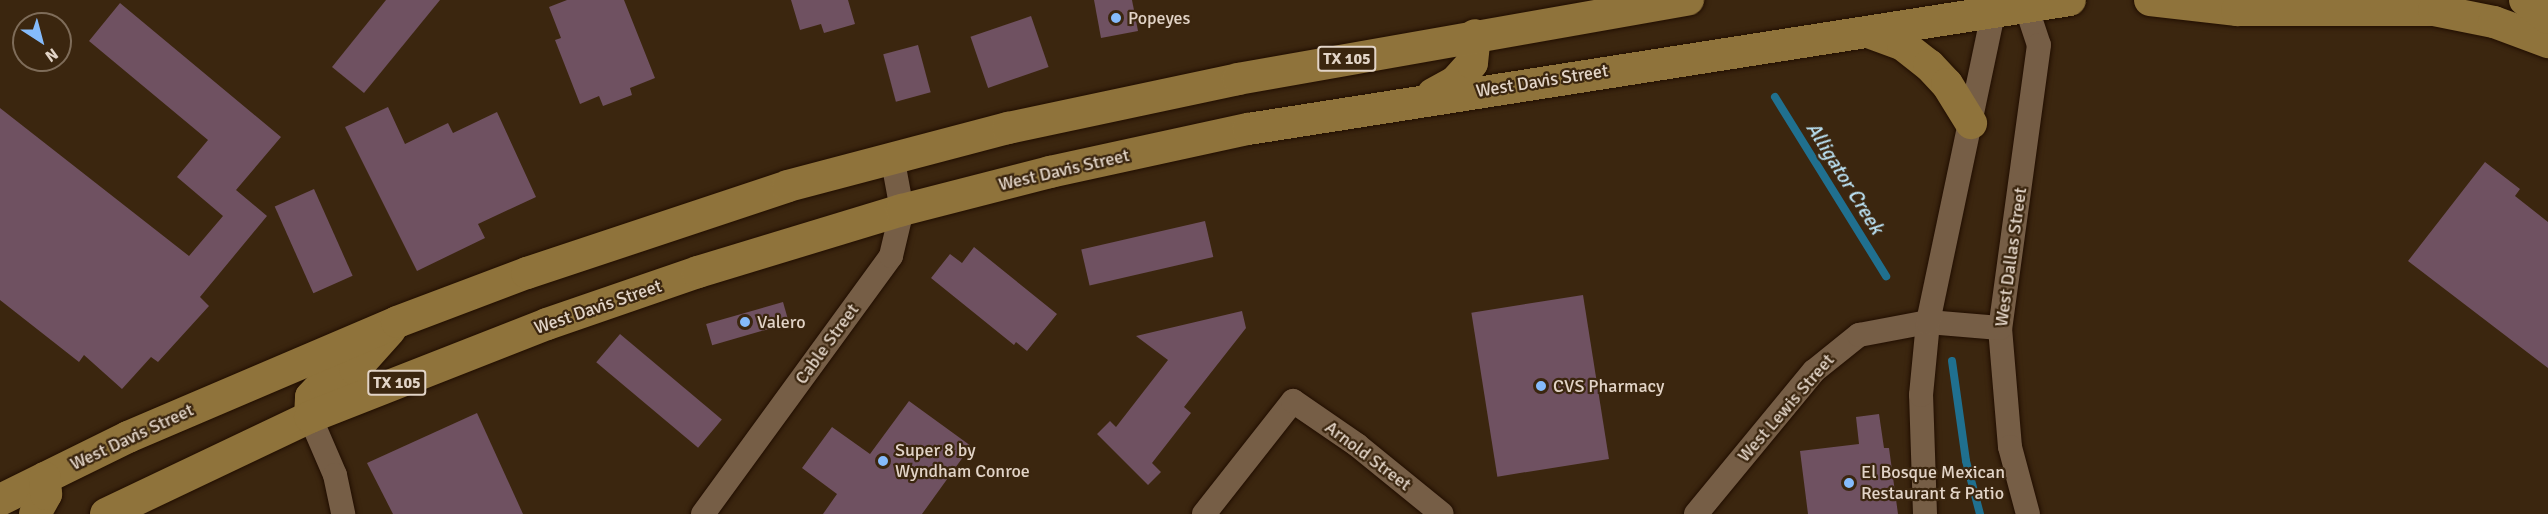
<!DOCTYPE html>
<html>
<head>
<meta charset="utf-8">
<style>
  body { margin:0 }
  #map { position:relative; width:2548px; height:514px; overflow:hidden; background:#3b260f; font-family:Signika,sans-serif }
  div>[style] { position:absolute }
  .stream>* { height:8px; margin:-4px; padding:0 4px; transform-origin:4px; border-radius:4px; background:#20708f }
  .building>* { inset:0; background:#6f5161; transform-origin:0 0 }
  .roads { filter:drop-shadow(0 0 2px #210e00) drop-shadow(0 0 2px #210e00) }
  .minor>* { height:24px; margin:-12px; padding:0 12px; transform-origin:12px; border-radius:12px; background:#765e46 }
  .major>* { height:32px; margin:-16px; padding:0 16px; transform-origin:16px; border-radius:16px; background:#8f733b }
  .dots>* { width:16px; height:16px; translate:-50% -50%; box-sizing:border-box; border:3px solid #3b260f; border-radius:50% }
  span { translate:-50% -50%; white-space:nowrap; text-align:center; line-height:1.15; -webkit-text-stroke:4.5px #3b260f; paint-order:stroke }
  .shield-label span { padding:2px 4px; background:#3b260f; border:2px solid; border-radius:4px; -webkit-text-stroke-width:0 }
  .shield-label { font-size:16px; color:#e2d4c7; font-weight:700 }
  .poi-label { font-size:18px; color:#e2d4c7 }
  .left { translate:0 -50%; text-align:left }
  .street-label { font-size:18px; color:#e2d4c7 }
  .water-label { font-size:20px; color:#bbe2f4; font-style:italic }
  .north { position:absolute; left:12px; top:12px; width:60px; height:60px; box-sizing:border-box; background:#3b260f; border:2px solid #7e6c59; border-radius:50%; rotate:144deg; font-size:16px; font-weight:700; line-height:24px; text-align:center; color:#e2d4c7 }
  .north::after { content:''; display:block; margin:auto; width:21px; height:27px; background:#85bbfb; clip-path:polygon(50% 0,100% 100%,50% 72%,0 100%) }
</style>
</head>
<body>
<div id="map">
  <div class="stream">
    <div style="left:1775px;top:97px;width:211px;rotate:58.2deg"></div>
    <div style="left:1952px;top:361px;width:101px;rotate:82deg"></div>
    <div style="left:1966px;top:461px;width:55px;rotate:75.2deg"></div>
  </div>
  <div class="building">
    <div style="clip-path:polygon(386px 0,440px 0,364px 93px,332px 67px)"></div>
    <div style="clip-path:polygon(567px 0,624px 0,655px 78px,630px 88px,632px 95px,603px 106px,599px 96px,580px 104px,555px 40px,561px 38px,549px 7px)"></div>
    <div style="clip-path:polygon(791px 0,848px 0,855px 24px,824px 33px,821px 24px,800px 30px)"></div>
    <div style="clip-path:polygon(1094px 0,1132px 0,1138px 31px,1101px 38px)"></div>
    <div style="clip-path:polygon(120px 3px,281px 137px,236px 190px,267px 216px,200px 297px,209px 306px,158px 362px,151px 357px,122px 389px,84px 355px,79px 362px,0 300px,0 108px,189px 256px,223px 216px,177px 177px,208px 140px,89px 41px)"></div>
    <div style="left:1031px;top:16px;width:54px;height:64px;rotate:71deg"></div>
    <div style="left:918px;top:45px;width:49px;height:36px;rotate:75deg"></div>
    <div style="clip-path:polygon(388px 107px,405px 144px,448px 123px,453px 133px,497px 112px,536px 197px,478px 224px,485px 238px,417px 271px,345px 127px)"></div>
    <div style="clip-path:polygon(2485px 162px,2520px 189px,2515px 196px,2548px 222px,2548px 368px,2408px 261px)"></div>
    <div style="left:314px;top:189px;width:95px;height:43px;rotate:66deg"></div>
    <div style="left:1205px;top:221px;width:37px;height:127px;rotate:77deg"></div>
    <div style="clip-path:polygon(974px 247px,1057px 314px,1027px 351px,1016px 342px,1014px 345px,931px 278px,950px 254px,962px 263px)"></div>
    <div style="left:1583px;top:295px;width:166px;height:113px;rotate:81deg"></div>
    <div style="left:783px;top:302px;width:22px;height:80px;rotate:74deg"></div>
    <div style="clip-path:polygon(1242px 311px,1246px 328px,1184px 407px,1191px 413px,1152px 463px,1161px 472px,1148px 485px,1097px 434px,1110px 421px,1116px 427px,1168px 360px,1136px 336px)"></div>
    <div style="left:620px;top:334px;width:133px;height:37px;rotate:40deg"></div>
    <div style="clip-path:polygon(909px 401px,971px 446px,922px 514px,823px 514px,837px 494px,802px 468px,832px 427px,870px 454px)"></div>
    <div style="clip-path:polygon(477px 413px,523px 514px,393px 514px,367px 463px)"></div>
    <div style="clip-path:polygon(1879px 414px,1884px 448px,1889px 448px,1898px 514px,1808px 514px,1800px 451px,1859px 444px,1856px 417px)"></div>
  </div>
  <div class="roads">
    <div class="minor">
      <div style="left:2024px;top:0;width:47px;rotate:71.6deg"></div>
      <div style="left:2039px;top:45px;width:286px;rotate:97.8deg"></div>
      <div style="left:2000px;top:328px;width:119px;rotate:85.2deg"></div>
      <div style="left:2010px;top:447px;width:69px;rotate:75deg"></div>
      <div style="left:310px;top:417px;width:63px;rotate:66.7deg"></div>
      <div style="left:335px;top:475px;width:40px;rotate:78deg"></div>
      <div style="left:703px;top:514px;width:319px;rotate:-53.9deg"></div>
      <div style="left:891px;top:256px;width:47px;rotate:-76.6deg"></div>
      <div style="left:902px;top:210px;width:55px;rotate:-100.5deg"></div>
      <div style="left:1204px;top:514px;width:144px;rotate:-51.8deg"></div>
      <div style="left:1293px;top:401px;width:78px;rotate:34.5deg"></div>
      <div style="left:1357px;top:445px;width:109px;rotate:39.1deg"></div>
      <div style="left:1696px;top:514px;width:185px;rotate:-50.5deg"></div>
      <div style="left:1814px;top:371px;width:58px;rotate:-38.7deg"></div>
      <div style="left:1859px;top:335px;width:70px;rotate:-10.7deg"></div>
      <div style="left:1928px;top:322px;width:72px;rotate:4.8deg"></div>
      <div style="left:1925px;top:514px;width:119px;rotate:-91.9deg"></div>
      <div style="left:1921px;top:395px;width:73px;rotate:-84.5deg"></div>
      <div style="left:1928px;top:322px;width:329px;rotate:-78.1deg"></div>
    </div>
    <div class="major">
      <div style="left:2150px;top:0;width:88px;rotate:6.6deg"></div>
      <div style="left:2237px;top:10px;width:197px"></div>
      <div style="left:2434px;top:10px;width:61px;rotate:11.3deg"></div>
      <div style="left:2494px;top:22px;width:58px;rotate:20.3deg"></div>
      <div style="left:2525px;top:0;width:29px;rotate:38deg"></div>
      <div style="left:1868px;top:32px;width:37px;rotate:20deg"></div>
      <div style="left:1903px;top:45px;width:33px;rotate:38deg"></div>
      <div style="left:1929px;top:65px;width:26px;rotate:47deg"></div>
      <div style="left:1947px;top:84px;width:46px;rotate:58.4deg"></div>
      <div style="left:1433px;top:94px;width:25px;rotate:-29deg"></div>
      <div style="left:1455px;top:82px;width:25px;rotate:-48deg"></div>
      <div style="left:1472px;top:63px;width:28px;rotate:-84deg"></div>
      <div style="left:310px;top:417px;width:20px;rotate:-87deg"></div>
      <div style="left:311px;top:397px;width:19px;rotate:-47deg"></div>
      <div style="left:324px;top:383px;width:34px;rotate:-24deg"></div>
      <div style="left:355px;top:369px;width:52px;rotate:-48.1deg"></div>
      <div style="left:0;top:500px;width:143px;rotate:-26.2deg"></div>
      <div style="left:128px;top:437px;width:293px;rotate:-23.1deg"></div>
      <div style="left:397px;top:322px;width:139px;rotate:-20.7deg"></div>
      <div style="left:527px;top:273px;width:275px;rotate:-18.4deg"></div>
      <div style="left:788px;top:186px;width:228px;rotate:-14.8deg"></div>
      <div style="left:1008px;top:128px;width:235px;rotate:-12deg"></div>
      <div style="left:1238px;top:79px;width:457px;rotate:-10deg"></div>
      <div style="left:35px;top:514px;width:23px;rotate:-61deg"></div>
      <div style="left:46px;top:494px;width:16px;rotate:-94deg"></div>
      <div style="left:106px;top:514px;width:226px;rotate:-25.4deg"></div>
      <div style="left:310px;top:417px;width:255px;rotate:-21.4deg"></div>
      <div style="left:547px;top:324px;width:160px;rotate:-19deg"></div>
      <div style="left:698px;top:272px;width:213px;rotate:-16.9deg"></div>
      <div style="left:902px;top:210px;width:153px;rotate:-14.4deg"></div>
      <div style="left:1050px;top:172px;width:203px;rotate:-12.3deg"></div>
      <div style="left:1248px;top:129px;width:832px;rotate:-8.92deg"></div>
    </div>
  </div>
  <div class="dots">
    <div style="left:1116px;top:18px;background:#85bbfb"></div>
    <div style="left:745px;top:322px;background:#85bbfb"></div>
    <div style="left:1541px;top:386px;background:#85bbfb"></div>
    <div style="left:883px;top:461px;background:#85bbfb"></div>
    <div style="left:1849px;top:483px;background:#85bbfb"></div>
  </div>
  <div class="shield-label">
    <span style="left:1347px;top:59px">TX 105</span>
    <span style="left:397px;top:383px">TX 105</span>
  </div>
  <div class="poi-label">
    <span class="left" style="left:1128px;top:18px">Popeyes</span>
    <span class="left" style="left:757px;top:322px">Valero</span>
    <span class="left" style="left:1553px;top:386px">CVS Pharmacy</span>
    <span class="left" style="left:895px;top:461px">Super 8 by<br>Wyndham Conroe</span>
    <span class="left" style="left:1861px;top:483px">El Bosque Mexican<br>Restaurant &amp; Patio</span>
  </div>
  <div class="street-label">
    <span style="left:1542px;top:81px;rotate:-9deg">West Davis Street</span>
    <span style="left:1064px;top:170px;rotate:-13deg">West Davis Street</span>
    <span style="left:2011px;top:257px;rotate:-82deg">West Dallas Street</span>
    <span style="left:598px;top:307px;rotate:-19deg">West Davis Street</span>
    <span style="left:827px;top:344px;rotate:-54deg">Cable Street</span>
    <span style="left:1786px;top:408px;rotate:-49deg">West Lewis Street</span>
    <span style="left:132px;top:437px;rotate:-25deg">West Davis Street</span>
    <span style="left:1368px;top:456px;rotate:37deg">Arnold Street</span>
  </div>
  <div class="water-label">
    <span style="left:1845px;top:178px;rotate:58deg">Alligator Creek</span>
  </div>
  <div class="north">N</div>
</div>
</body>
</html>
